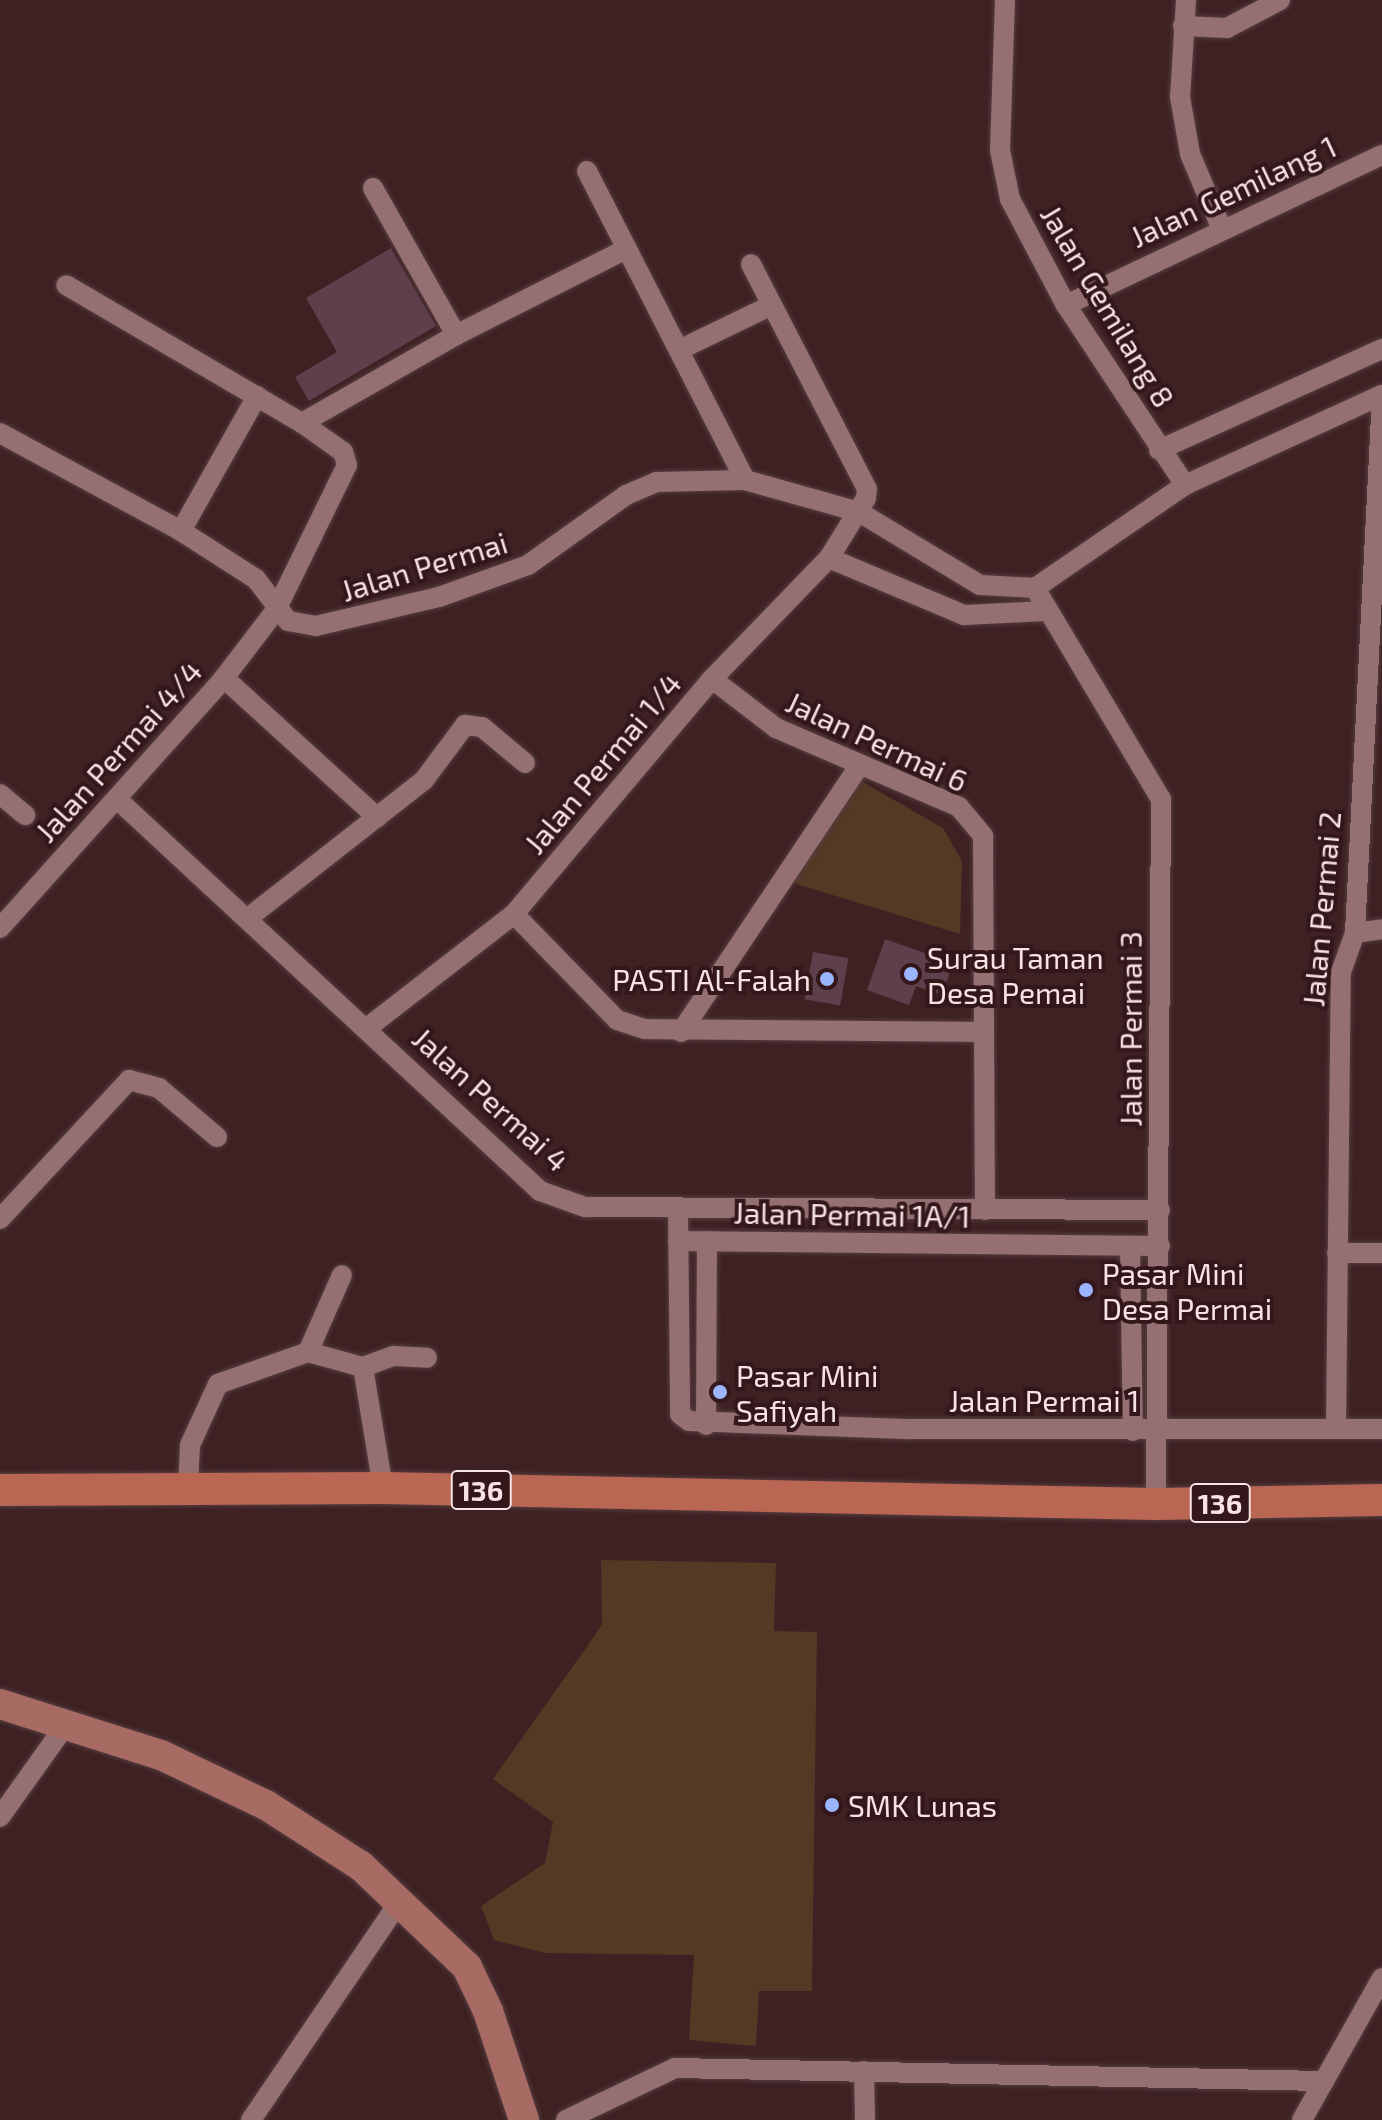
<!DOCTYPE html>
<html>
<head>
<meta charset="utf-8">
<style>
  body { margin:0 }
  #map { position:relative; width:1382px; height:2120px; overflow:hidden; background:#3e2123; font-family:"Exo 2",sans-serif }
  div>[style] { position:absolute }
  .green>* { inset:0; background:#543924 }
  .building>* { inset:0; background:#5e404c; transform-origin:0 0 }
  .roads { filter:drop-shadow(0 0 2px #563d40) drop-shadow(0 0 2px #563d40) }
  .street>* { height:20px; margin:-10px; padding:0 10px; transform-origin:10px; border-radius:10px; background:#947072 }
  .secondary>* { height:30px; margin:-15px; padding:0 15px; transform-origin:15px; border-radius:15px; background:#a76b63 }
  .primary>* { height:32px; margin:-16px; padding:0 16px; transform-origin:16px; border-radius:16px; background:#b96653 }
  .dots>* { width:22px; height:22px; translate:-50% -50%; box-sizing:border-box; border:4px solid #33171a; border-radius:50% }
  span { translate:-50% -50%; white-space:nowrap; text-align:center; line-height:1.15; -webkit-text-stroke:8px #33171a; paint-order:stroke }
  .shield-label span { padding:2px 6px; background:#33171a; border:2px solid; border-radius:6px; -webkit-text-stroke-width:0 }
  .shield-label { font-size:28px; color:#f8e3e4; font-weight:700 }
  .street-label { font-size:30px; color:#f8e3e4 }
  .poi-label { font-size:30px; color:#f8e3e4 }
  .left { translate:0 -50%; text-align:left }
  .right { translate:-100% -50%; text-align:right }
</style>
</head>
<body>
<div id="map">
  <div class="green">
    <div style="clip-path:polygon(859px 780px,943px 828px,962px 861px,960px 934px,790px 882px)"></div>
    <div style="clip-path:polygon(601px 1560px,776px 1563px,774px 1631px,817px 1632px,812px 1991px,759px 1991px,756px 2046px,689px 2040px,694px 1955px,546px 1953px,494px 1940px,481px 1906px,545px 1863px,553px 1822px,493px 1779px,602px 1625px)"></div>
  </div>
  <div class="building">
    <div style="clip-path:polygon(391px 248px,436px 326px,309px 401px,295px 377px,337px 352px,306px 298px)"></div>
    <div style="clip-path:polygon(885px 939px,953px 963px,942px 995px,916px 986px,909px 1005px,867px 990px)"></div>
    <div style="left:813px;top:952px;width:36px;height:48px;rotate:10deg"></div>
  </div>
  <div class="roads">
    <div class="street">
      <div style="left:1005px;top:0;width:150px;rotate:91.9deg"></div>
      <div style="left:1000px;top:150px;width:50px;rotate:78.5deg"></div>
      <div style="left:1010px;top:199px;width:120px;rotate:62.2deg"></div>
      <div style="left:1066px;top:305px;width:216px;rotate:56.5deg"></div>
      <div style="left:1186px;top:0;width:97px;rotate:93.5deg"></div>
      <div style="left:1180px;top:97px;width:58px;rotate:80deg"></div>
      <div style="left:1190px;top:154px;width:79px;rotate:67deg"></div>
      <div style="left:1183px;top:26px;width:44px;rotate:2.6deg"></div>
      <div style="left:1227px;top:28px;width:60px;rotate:-27.8deg"></div>
      <div style="left:587px;top:171px;width:347px;rotate:62.9deg"></div>
      <div style="left:373px;top:188px;width:169px;rotate:60.5deg"></div>
      <div style="left:1066px;top:305px;width:350px;rotate:-25.4deg"></div>
      <div style="left:681px;top:349px;width:101px;rotate:-25.8deg"></div>
      <div style="left:302px;top:423px;width:177px;rotate:-29.7deg"></div>
      <div style="left:456px;top:335px;width:191px;rotate:-26.8deg"></div>
      <div style="left:0;top:433px;width:206px;rotate:28.4deg"></div>
      <div style="left:181px;top:531px;width:89px;rotate:32.6deg"></div>
      <div style="left:256px;top:579px;width:53px;rotate:52.7deg"></div>
      <div style="left:288px;top:621px;width:28px;rotate:10deg"></div>
      <div style="left:316px;top:626px;width:126px;rotate:-13.3deg"></div>
      <div style="left:439px;top:597px;width:95px;rotate:-19.8deg"></div>
      <div style="left:528px;top:565px;width:120px;rotate:-35.5deg"></div>
      <div style="left:626px;top:495px;width:33px;rotate:-23deg"></div>
      <div style="left:656px;top:482px;width:89px;rotate:-1.3deg"></div>
      <div style="left:745px;top:480px;width:118px;rotate:15.7deg"></div>
      <div style="left:859px;top:512px;width:141px;rotate:31.1deg"></div>
      <div style="left:980px;top:585px;width:55px;rotate:3.1deg"></div>
      <div style="left:1035px;top:588px;width:182px;rotate:-34.5deg"></div>
      <div style="left:1185px;top:485px;width:217px;rotate:-24.6deg"></div>
      <div style="left:1159px;top:450px;width:245px;rotate:-24.4deg"></div>
      <div style="left:181px;top:531px;width:155px;rotate:-60.6deg"></div>
      <div style="left:829px;top:558px;width:147px;rotate:22.9deg"></div>
      <div style="left:964px;top:615px;width:82px;rotate:-2.8deg"></div>
      <div style="left:1035px;top:588px;width:246px;rotate:59.2deg"></div>
      <div style="left:1161px;top:799px;width:705px;rotate:90.41deg"></div>
      <div style="left:224px;top:678px;width:207px;rotate:42.3deg"></div>
      <div style="left:712px;top:679px;width:81px;rotate:37.4deg"></div>
      <div style="left:776px;top:728px;width:199px;rotate:23.3deg"></div>
      <div style="left:959px;top:807px;width:38px;rotate:50deg"></div>
      <div style="left:983px;top:836px;width:374px;rotate:89.7deg"></div>
      <div style="left:0;top:794px;width:33px;rotate:40deg"></div>
      <div style="left:117px;top:799px;width:577px;rotate:42.82deg"></div>
      <div style="left:540px;top:1191px;width:48px;rotate:19.6deg"></div>
      <div style="left:585px;top:1207px;width:575px;rotate:0.3deg"></div>
      <div style="left:514px;top:914px;width:148px;rotate:45.8deg"></div>
      <div style="left:617px;top:1020px;width:28px;rotate:18deg"></div>
      <div style="left:644px;top:1029px;width:338px;rotate:0.5deg"></div>
      <div style="left:248px;top:918px;width:224px;rotate:-38.1deg"></div>
      <div style="left:424px;top:780px;width:69px;rotate:-53.3deg"></div>
      <div style="left:465px;top:725px;width:17px;rotate:7deg"></div>
      <div style="left:482px;top:727px;width:56px;rotate:39.9deg"></div>
      <div style="left:0;top:928px;width:336px;rotate:-48.1deg"></div>
      <div style="left:224px;top:678px;width:86px;rotate:-52.6deg"></div>
      <div style="left:276px;top:610px;width:161px;rotate:-63.9deg"></div>
      <div style="left:347px;top:465px;width:14px;rotate:-107deg"></div>
      <div style="left:343px;top:452px;width:50px;rotate:-144.7deg"></div>
      <div style="left:302px;top:423px;width:273px;rotate:-149.7deg"></div>
      <div style="left:1355px;top:933px;width:27px;rotate:-8deg"></div>
      <div style="left:367px;top:1028px;width:186px;rotate:-37.8deg"></div>
      <div style="left:514px;top:914px;width:307px;rotate:-49.9deg"></div>
      <div style="left:712px;top:679px;width:168px;rotate:-46deg"></div>
      <div style="left:829px;top:558px;width:70px;rotate:-58.3deg"></div>
      <div style="left:866px;top:498px;width:9px;rotate:-84deg"></div>
      <div style="left:867px;top:489px;width:253px;rotate:-117.3deg"></div>
      <div style="left:681px;top:1032px;width:321px;rotate:-56.2deg"></div>
      <div style="left:678px;top:1208px;width:206px;rotate:89.4deg"></div>
      <div style="left:680px;top:1414px;width:11px;rotate:38deg"></div>
      <div style="left:689px;top:1421px;width:222px;rotate:2.1deg"></div>
      <div style="left:911px;top:1429px;width:471px"></div>
      <div style="left:0;top:1219px;width:190px;rotate:-47.1deg"></div>
      <div style="left:129px;top:1080px;width:31px;rotate:15deg"></div>
      <div style="left:159px;top:1088px;width:76px;rotate:40.2deg"></div>
      <div style="left:678px;top:1241px;width:482px;rotate:0.6deg"></div>
      <div style="left:1130px;top:1247px;width:184px;rotate:89.1deg"></div>
      <div style="left:1337px;top:1253px;width:45px"></div>
      <div style="left:308px;top:1352px;width:57px;rotate:15.3deg"></div>
      <div style="left:363px;top:1367px;width:33px;rotate:-20deg"></div>
      <div style="left:394px;top:1356px;width:33px;rotate:3deg"></div>
      <div style="left:363px;top:1367px;width:123px;rotate:80.6deg"></div>
      <div style="left:706px;top:1425px;width:184px;rotate:-89.7deg"></div>
      <div style="left:1336px;top:1428px;width:456px;rotate:-89.4deg"></div>
      <div style="left:1341px;top:972px;width:41px;rotate:-70.3deg"></div>
      <div style="left:1355px;top:933px;width:538px;rotate:-87.12deg"></div>
      <div style="left:188px;top:1486px;width:41px;rotate:-87.2deg"></div>
      <div style="left:190px;top:1445px;width:67px;rotate:-65.3deg"></div>
      <div style="left:218px;top:1384px;width:96px;rotate:-19.6deg"></div>
      <div style="left:308px;top:1352px;width:84px;rotate:-66.2deg"></div>
      <div style="left:0;top:1817px;width:115px;rotate:-54.5deg"></div>
      <div style="left:864px;top:2071px;width:49px;rotate:88.8deg"></div>
      <div style="left:251px;top:2120px;width:267px;rotate:-55.8deg"></div>
      <div style="left:566px;top:2120px;width:121px;rotate:-25.5deg"></div>
      <div style="left:675px;top:2068px;width:649px;rotate:1.15deg"></div>
      <div style="left:1302px;top:2120px;width:163px;rotate:-60.6deg"></div>
    </div>
    <div class="secondary">
      <div style="left:0;top:1704px;width:169px;rotate:17.6deg"></div>
      <div style="left:161px;top:1755px;width:116px;rotate:25.5deg"></div>
      <div style="left:266px;top:1805px;width:113px;rotate:32.7deg"></div>
      <div style="left:361px;top:1866px;width:146px;rotate:43.6deg"></div>
      <div style="left:467px;top:1967px;width:49px;rotate:64.5deg"></div>
      <div style="left:488px;top:2011px;width:115px;rotate:71.7deg"></div>
    </div>
    <div class="primary">
      <div style="left:0;top:1490px;width:383px;rotate:-0.3deg"></div>
      <div style="left:383px;top:1488px;width:773px;rotate:1.19deg"></div>
      <div style="left:1156px;top:1504px;width:226px;rotate:-1deg"></div>
    </div>
  </div>
  <div class="dots">
    <div style="left:911px;top:974px;background:#9ab5fd"></div>
    <div style="left:827px;top:979px;background:#9ab5fd"></div>
    <div style="left:1086px;top:1290px;background:#9ab5fd"></div>
    <div style="left:720px;top:1392px;background:#9ab5fd"></div>
    <div style="left:832px;top:1805px;background:#9ab5fd"></div>
  </div>
  <div class="shield-label">
    <span style="left:481px;top:1490px">136</span>
    <span style="left:1220px;top:1503px">136</span>
  </div>
  <div class="street-label">
    <span style="left:1233px;top:191px;rotate:-25deg">Jalan Gemilang 1</span>
    <span style="left:1108px;top:306px;rotate:59deg">Jalan Gemilang 8</span>
    <span style="left:424px;top:566px;rotate:-17deg">Jalan Permai</span>
    <span style="left:877px;top:741px;rotate:25deg">Jalan Permai 6</span>
    <span style="left:118px;top:751px;rotate:-48deg">Jalan Permai 4/4</span>
    <span style="left:602px;top:763px;rotate:-50deg">Jalan Permai 1/4</span>
    <span style="left:1321px;top:909px;rotate:-85deg">Jalan Permai 2</span>
    <span style="left:1130px;top:1029px;rotate:-90deg">Jalan Permai 3</span>
    <span style="left:491px;top:1099px;rotate:42deg">Jalan Permai 4</span>
    <span style="left:852px;top:1214px;rotate:1deg">Jalan Permai 1A/1</span>
    <span style="left:1044px;top:1400px">Jalan Permai 1</span>
  </div>
  <div class="poi-label">
    <span class="left" style="left:927px;top:974px">Surau Taman<br>Desa Pemai</span>
    <span class="right" style="left:811px;top:979px">PASTI Al-Falah</span>
    <span class="left" style="left:1102px;top:1290px">Pasar Mini<br>Desa Permai</span>
    <span class="left" style="left:736px;top:1392px">Pasar Mini<br>Safiyah</span>
    <span class="left" style="left:848px;top:1805px">SMK Lunas</span>
  </div>
</div>
</body>
</html>
